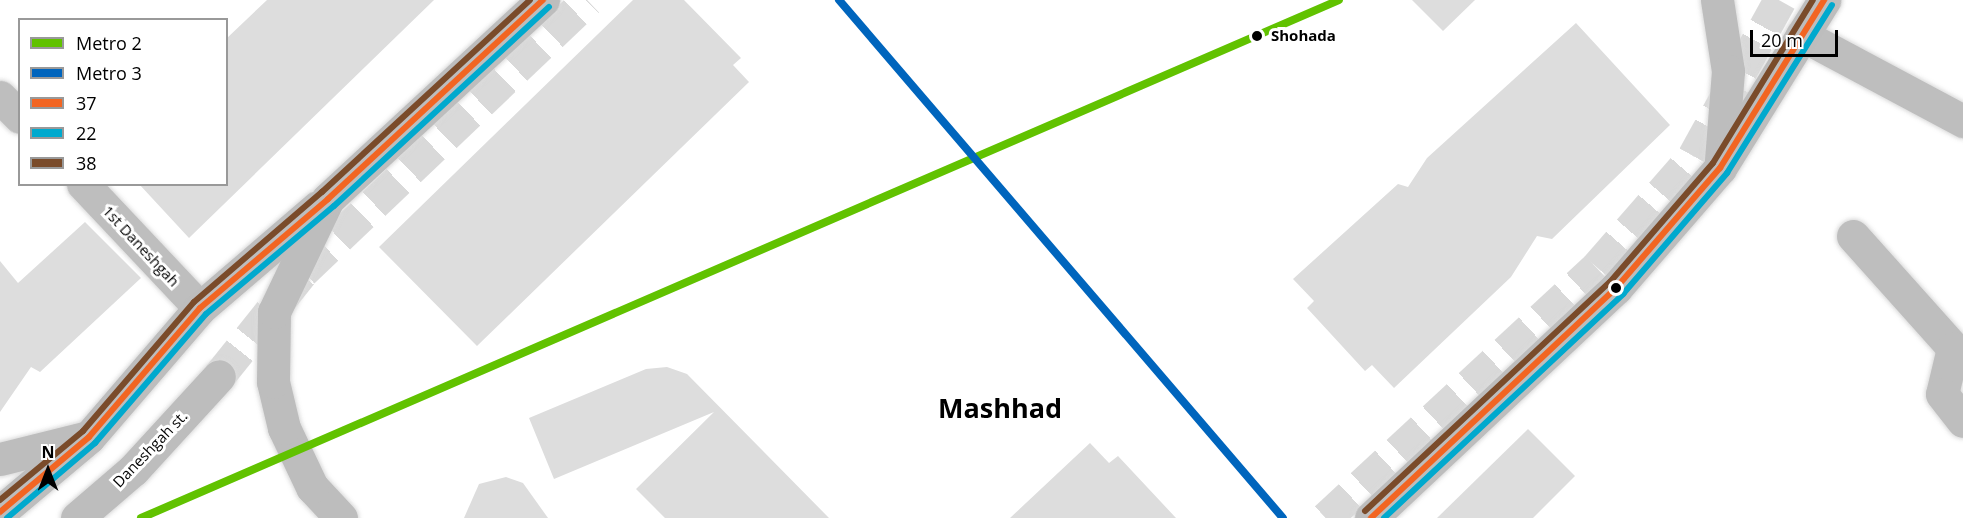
<!DOCTYPE html>
<html>
<head>
<meta charset="utf-8">
<style>
  body { margin:0 }
  #map { position:relative; width:1963px; height:518px; overflow:hidden; background:#fff; font-family:"Open Sans",sans-serif }
  div>[style] { position:absolute }
  .building>* { inset:0; background:#ddd }
  .major-tunnel>* { height:33px; margin-top:-16.5px; transform-origin:0; background:repeating-linear-gradient(90deg,#d9d9d9 0 33px,transparent 0 49px) }
  .roads { filter:drop-shadow(0 0 2px #dbdbdb) drop-shadow(0 0 2px #dbdbdb) }
  .minor>* { height:33px; margin:-16.5px; padding:0 16.5px; transform-origin:16.5px; border-radius:16.5px; background:#bebebe }
  .major>* { height:33px; margin:-16.5px; padding:0 16.5px; transform-origin:16.5px; border-radius:16.5px; background:#bdbdbd }
  .bus-1>* { height:6px; margin:-3px; padding:0 3px; transform-origin:3px; border-radius:3px; background:#f26522 }
  .bus-2>* { height:6px; margin:-3px; padding:0 3px; transform-origin:3px; border-radius:3px; background:#00a9ce }
  .bus-3>* { height:6px; margin:-3px; padding:0 3px; transform-origin:3px; border-radius:3px; background:#7a4b2a }
  .metro-1>* { height:8px; margin:-4px; padding:0 4px; transform-origin:4px; border-radius:4px; background:#61c200 }
  .metro-2>* { height:8px; margin:-4px; padding:0 4px; transform-origin:4px; border-radius:4px; background:#0065bd }
  .dots>* { width:16px; height:16px; translate:-50% -50%; box-sizing:border-box; border:3px solid #fff; border-radius:50% }
  span { translate:-50% -50%; white-space:nowrap; text-align:center; line-height:1.15; -webkit-text-stroke:6px #fff; paint-order:stroke }
  .stop-label { font-size:15px; color:#000; font-weight:700 }
  .left { translate:0 -50%; text-align:left }
  .street-label { font-size:15px; color:#000 }
  .town-label { font-size:27px; color:#000; font-weight:700 }
  .legend { position:absolute; left:18px; top:18px; width:210px; height:168px; box-sizing:border-box; background:#fff; border:2px solid #999; margin:0; padding:8px 10px; list-style:none; font-size:18px; color:#000 }
  .legend li { display:flex; align-items:center; gap:12px; height:30px }
  .legend b { width:30px; border:2px solid #999 }
  .north { position:absolute; left:18px; top:440px; width:60px; height:60px; -webkit-text-stroke:4px #fff; paint-order:stroke; rotate:0deg; font-size:16px; font-weight:700; line-height:24px; text-align:center; color:#000 }
  .north::after { content:''; display:block; margin:auto; width:21px; height:27px; background:#000; clip-path:polygon(50% 0,100% 100%,50% 72%,0 100%) }
  .scale { position:absolute; left:1750px; top:30px; width:88px; height:27px; box-sizing:border-box; border:3px solid #000; border-top:0; padding-left:8px; font-size:18px; line-height:21px; white-space:nowrap; color:#000; -webkit-text-stroke:4px #fff; paint-order:stroke }
</style>
</head>
<body>
<div id="map">
  <div class="building">
    <div style="clip-path:polygon(267px 0,434px 0,189px 238px,139px 184px,226px 184px,226px 39px)"></div>
    <div style="clip-path:polygon(633px 0,684px 0,741px 58px,733px 65px,749px 82px,477px 346px,379px 247px)"></div>
    <div style="clip-path:polygon(1412px 0,1475px 0,1443px 31px)"></div>
    <div style="clip-path:polygon(1576px 23px,1670px 125px,1552px 239px,1537px 236px,1511px 277px,1394px 388px,1372px 365px,1365px 371px,1307px 308px,1314px 301px,1293px 279px,1398px 184px,1408px 187px,1427px 158px)"></div>
    <div style="clip-path:polygon(85px 222px,141px 278px,40px 372px,31px 367px,0 412px,0 261px,18px 283px)"></div>
    <div style="clip-path:polygon(667px 367px,687px 374px,829px 518px,665px 518px,636px 489px,714px 412px,554px 479px,529px 418px,646px 369px)"></div>
    <div style="clip-path:polygon(1528px 429px,1575px 476px,1533px 518px,1437px 518px)"></div>
    <div style="clip-path:polygon(1090px 443px,1109px 463px,1118px 456px,1176px 518px,1010px 518px)"></div>
    <div style="clip-path:polygon(506px 477px,523px 483px,548px 518px,464px 518px,479px 484px)"></div>
  </div>
  <div class="major-tunnel">
    <div style="left:219px;top:376px;width:134px;rotate:-51.3deg"></div>
    <div style="left:303px;top:271px;width:393px;rotate:-43.6deg"></div>
    <div style="left:1326px;top:518px;width:369px;rotate:-42.8deg"></div>
    <div style="left:1597px;top:267px;width:147px;rotate:-48.9deg"></div>
    <div style="left:1694px;top:156px;width:178px;rotate:-61.1deg"></div>
  </div>
  <div class="roads">
    <div class="minor">
      <div style="left:1802px;top:35px;width:183px;rotate:28.1deg"></div>
      <div style="left:0;top:97px;width:28px;rotate:45deg"></div>
      <div style="left:83px;top:184px;width:170px;rotate:46.7deg"></div>
      <div style="left:1853px;top:236px;width:150px;rotate:48.2deg"></div>
      <div style="left:1953px;top:348px;width:47px;rotate:103.4deg"></div>
      <div style="left:1942px;top:394px;width:34px;rotate:52deg"></div>
    </div>
    <div class="major">
      <div style="left:1717px;top:0;width:72px;rotate:81.2deg"></div>
      <div style="left:1728px;top:71px;width:89px;rotate:94.5deg"></div>
      <div style="left:0;top:459px;width:88px;rotate:-13.9deg"></div>
      <div style="left:0;top:512px;width:116px;rotate:-40.1deg"></div>
      <div style="left:89px;top:437px;width:170px;rotate:-49.3deg"></div>
      <div style="left:200px;top:308px;width:155px;rotate:-40.6deg"></div>
      <div style="left:77px;top:518px;width:74px;rotate:-40.6deg"></div>
      <div style="left:133px;top:470px;width:127px;rotate:-47.5deg"></div>
      <div style="left:341px;top:518px;width:42px;rotate:-133.1deg"></div>
      <div style="left:312px;top:487px;width:65px;rotate:-115.4deg"></div>
      <div style="left:284px;top:428px;width:47px;rotate:-103.4deg"></div>
      <div style="left:273px;top:382px;width:70px;rotate:-89.2deg"></div>
      <div style="left:274px;top:312px;width:125px;rotate:-64.5deg"></div>
      <div style="left:328px;top:199px;width:293px;rotate:-42.8deg"></div>
      <div style="left:1371px;top:518px;width:336px;rotate:-43.2deg"></div>
      <div style="left:1616px;top:288px;width:159px;rotate:-49.1deg"></div>
      <div style="left:1720px;top:168px;width:198px;rotate:-58.2deg"></div>
    </div>
  </div>
  <div class="bus-1">
    <div style="left:0;top:512px;width:116px;rotate:-40.1deg"></div>
    <div style="left:89px;top:437px;width:170px;rotate:-49.3deg"></div>
    <div style="left:200px;top:308px;width:168px;rotate:-40.4deg"></div>
    <div style="left:328px;top:199px;width:293px;rotate:-42.8deg"></div>
    <div style="left:1371px;top:518px;width:336px;rotate:-43.2deg"></div>
    <div style="left:1616px;top:288px;width:159px;rotate:-49.1deg"></div>
    <div style="left:1720px;top:168px;width:198px;rotate:-58.2deg"></div>
  </div>
  <div class="bus-2">
    <div style="left:7px;top:518px;width:116px;rotate:-40.4deg"></div>
    <div style="left:95px;top:443px;width:170px;rotate:-49.3deg"></div>
    <div style="left:206px;top:314px;width:167px;rotate:-40.2deg"></div>
    <div style="left:334px;top:206px;width:293px;rotate:-42.8deg"></div>
    <div style="left:1384px;top:518px;width:328px;rotate:-43.1deg"></div>
    <div style="left:1623px;top:294px;width:160px;rotate:-49.3deg"></div>
    <div style="left:1727px;top:173px;width:198px;rotate:-58deg"></div>
  </div>
  <div class="bus-3">
    <div style="left:0;top:500px;width:108px;rotate:-39.7deg"></div>
    <div style="left:83px;top:431px;width:170px;rotate:-49.3deg"></div>
    <div style="left:194px;top:302px;width:169px;rotate:-40.7deg"></div>
    <div style="left:322px;top:192px;width:283px;rotate:-42.7deg"></div>
    <div style="left:1365px;top:511px;width:335px;rotate:-43.1deg"></div>
    <div style="left:1610px;top:282px;width:157px;rotate:-49.1deg"></div>
    <div style="left:1713px;top:163px;width:191px;rotate:-58.5deg"></div>
  </div>
  <div class="metro-1">
    <div style="left:141px;top:518px;width:1305px;rotate:-23.38deg"></div>
  </div>
  <div class="metro-2">
    <div style="left:839px;top:0;width:682px;rotate:49.4deg"></div>
  </div>
  <div class="dots">
    <div style="left:1257px;top:36px;background:#000"></div>
    <div style="left:1616px;top:288px;background:#000"></div>
  </div>
  <div class="stop-label">
    <span class="left" style="left:1271px;top:36px">Shohada</span>
  </div>
  <div class="street-label">
    <span style="left:141px;top:246px;rotate:47deg">1st Daneshgah</span>
    <span style="left:150px;top:449px;rotate:-46deg">Daneshgah st.</span>
  </div>
  <div class="town-label">
    <span style="left:1000px;top:408px">Mashhad</span>
  </div>
  <ul class="legend">
  <li><b style="height:8px;background:#61c200"></b>Metro 2</li>
  <li><b style="height:8px;background:#0065bd"></b>Metro 3</li>
  <li><b style="height:8px;background:#f26522"></b>37</li>
  <li><b style="height:8px;background:#00a9ce"></b>22</li>
  <li><b style="height:8px;background:#7a4b2a"></b>38</li>
  </ul>
  <div class="north">N</div>
  <div class="scale">20 m</div>
</div>
</body>
</html>
